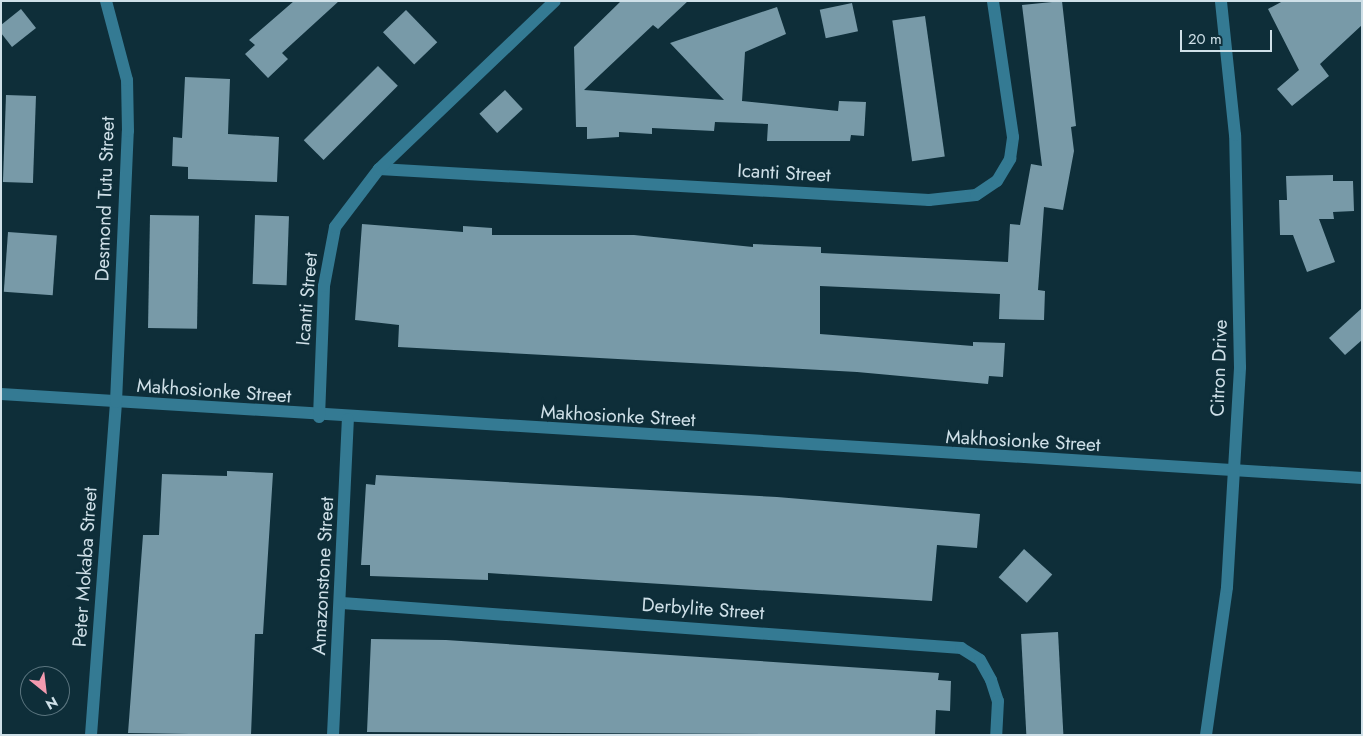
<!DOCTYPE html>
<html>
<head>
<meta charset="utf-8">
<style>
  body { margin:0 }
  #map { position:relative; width:1363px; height:736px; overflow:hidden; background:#0e2e39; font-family:Jost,sans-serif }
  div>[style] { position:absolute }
  .building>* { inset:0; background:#789aa8; transform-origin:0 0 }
  .minor>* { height:12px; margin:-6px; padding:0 6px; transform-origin:6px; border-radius:6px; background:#347a93 }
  span { translate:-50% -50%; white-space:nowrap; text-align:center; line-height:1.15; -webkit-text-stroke:5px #0e2e39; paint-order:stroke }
  .street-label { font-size:19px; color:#cfe0e8 }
  .frame { position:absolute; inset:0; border:2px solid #cfe0e8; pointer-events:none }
  .north { position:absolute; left:20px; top:666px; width:50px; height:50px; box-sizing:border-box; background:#0e2e39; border:1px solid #5b757f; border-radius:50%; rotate:151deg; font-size:14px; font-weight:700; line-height:20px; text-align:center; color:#cfe0e8 }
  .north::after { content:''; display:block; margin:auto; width:18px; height:22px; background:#f29aaf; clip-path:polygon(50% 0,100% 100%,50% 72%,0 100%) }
  .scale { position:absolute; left:1180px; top:30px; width:92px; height:22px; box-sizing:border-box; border:2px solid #cfe0e8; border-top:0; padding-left:6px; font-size:15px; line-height:18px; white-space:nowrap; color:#cfe0e8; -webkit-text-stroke:4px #0e2e39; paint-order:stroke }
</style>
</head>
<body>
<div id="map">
  <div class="building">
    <div style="clip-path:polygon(294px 1px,339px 1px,282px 53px,288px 59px,268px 78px,245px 54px,255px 45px,249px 40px)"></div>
    <div style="clip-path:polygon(621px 1px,688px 1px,658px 29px,653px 25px,584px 90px,724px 100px,670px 43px,777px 7px,786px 34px,745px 52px,742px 101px,838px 111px,839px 101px,866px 102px,864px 136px,851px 135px,850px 141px,767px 141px,768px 124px,715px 122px,714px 131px,652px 128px,652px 134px,619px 132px,619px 137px,587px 139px,587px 127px,576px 127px,574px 47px)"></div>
    <div style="clip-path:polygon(1062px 1px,1076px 126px,1071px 127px,1074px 151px,1063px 210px,1044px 207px,1038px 290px,1045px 291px,1044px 320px,999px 319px,1000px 294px,820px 286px,820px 334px,973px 346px,973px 342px,1005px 343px,1003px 377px,989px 376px,988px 384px,857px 372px,398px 347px,399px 325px,355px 320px,362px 224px,463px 232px,463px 226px,492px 228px,492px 235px,634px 235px,753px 247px,753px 244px,821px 247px,821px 253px,1008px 262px,1010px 224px,1020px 225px,1031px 164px,1042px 166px,1022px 5px)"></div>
    <div style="clip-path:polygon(1283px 1px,1362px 1px,1362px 25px,1320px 64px,1329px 76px,1292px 106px,1277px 89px,1299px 70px,1268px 9px)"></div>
    <div style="left:852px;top:3px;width:29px;height:33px;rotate:78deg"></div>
    <div style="clip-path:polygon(21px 9px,36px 28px,12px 47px,1px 33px,1px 25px)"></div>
    <div style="left:406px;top:10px;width:45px;height:32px;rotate:46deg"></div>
    <div style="left:925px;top:16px;width:142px;height:33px;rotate:82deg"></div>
    <div style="left:378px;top:66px;width:28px;height:105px;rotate:45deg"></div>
    <div style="clip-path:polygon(185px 77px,230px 79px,228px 134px,279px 137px,277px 182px,188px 179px,188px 167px,172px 166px,173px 137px,182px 138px)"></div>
    <div style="left:505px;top:90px;width:26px;height:35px;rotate:47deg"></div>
    <div style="left:6px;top:95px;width:30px;height:87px;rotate:2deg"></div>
    <div style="clip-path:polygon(1333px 175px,1333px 181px,1353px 181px,1354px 211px,1333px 212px,1334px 219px,1319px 219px,1335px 262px,1307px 272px,1293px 235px,1280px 235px,1279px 200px,1287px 200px,1286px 176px)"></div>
    <div style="left:150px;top:215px;width:49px;height:113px;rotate:1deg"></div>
    <div style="left:255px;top:215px;width:34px;height:69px;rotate:2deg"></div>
    <div style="left:8px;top:232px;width:49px;height:60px;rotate:4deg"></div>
    <div style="clip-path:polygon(1362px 308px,1362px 340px,1345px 355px,1329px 338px)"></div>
    <div style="clip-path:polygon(227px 471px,273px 473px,263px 634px,255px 634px,251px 735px,128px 733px,143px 535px,159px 535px,162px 474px,227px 476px)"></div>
    <div style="clip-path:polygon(376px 475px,777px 497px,980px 514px,977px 548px,937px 545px,932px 601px,488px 573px,488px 580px,370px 576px,370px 565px,361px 565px,366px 484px,375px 485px)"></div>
    <div style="left:1024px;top:549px;width:38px;height:38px;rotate:42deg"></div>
    <div style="left:1058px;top:632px;width:103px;height:37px;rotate:87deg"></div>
    <div style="clip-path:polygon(371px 639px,446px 640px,939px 673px,938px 680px,951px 681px,950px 711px,936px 710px,935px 735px,367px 732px)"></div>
  </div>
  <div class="minor">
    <div style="left:379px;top:169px;width:551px;rotate:3.23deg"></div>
    <div style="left:929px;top:200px;width:47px;rotate:-6.1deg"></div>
    <div style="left:976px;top:195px;width:25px;rotate:-34deg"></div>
    <div style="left:997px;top:181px;width:26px;rotate:-59deg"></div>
    <div style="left:1010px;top:159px;width:22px;rotate:-82deg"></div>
    <div style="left:1013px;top:137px;width:137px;rotate:-98.4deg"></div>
    <div style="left:1px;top:394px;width:1364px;rotate:3.53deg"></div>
    <div style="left:319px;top:417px;width:131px;rotate:-87.8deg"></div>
    <div style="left:324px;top:286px;width:60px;rotate:-79.4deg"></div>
    <div style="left:335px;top:227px;width:73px;rotate:-52.8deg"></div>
    <div style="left:379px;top:169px;width:243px;rotate:-43.7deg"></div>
    <div style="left:342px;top:603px;width:621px;rotate:4.16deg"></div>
    <div style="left:961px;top:648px;width:22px;rotate:32deg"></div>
    <div style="left:980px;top:660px;width:23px;rotate:61deg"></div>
    <div style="left:991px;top:680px;width:22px;rotate:72deg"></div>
    <div style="left:998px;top:701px;width:34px;rotate:93deg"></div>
    <div style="left:91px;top:735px;width:334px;rotate:-85.7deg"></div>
    <div style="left:116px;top:402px;width:271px;rotate:-87.5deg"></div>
    <div style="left:128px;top:131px;width:51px;rotate:-91.1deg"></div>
    <div style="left:127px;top:80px;width:82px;rotate:-104.9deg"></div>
    <div style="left:333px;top:735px;width:316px;rotate:-87.3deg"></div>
    <div style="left:1206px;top:735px;width:149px;rotate:-81.9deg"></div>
    <div style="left:1227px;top:587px;width:220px;rotate:-86.6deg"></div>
    <div style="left:1240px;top:367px;width:232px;rotate:-91.2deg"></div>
    <div style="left:1235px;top:135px;width:135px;rotate:-96deg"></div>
  </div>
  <div class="street-label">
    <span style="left:784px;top:173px;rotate:3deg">Icanti Street</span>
    <span style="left:105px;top:199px;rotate:-88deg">Desmond Tutu Street</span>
    <span style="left:307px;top:299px;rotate:-85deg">Icanti Street</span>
    <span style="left:1219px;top:368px;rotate:-88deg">Citron Drive</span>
    <span style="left:214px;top:391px;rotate:4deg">Makhosionke Street</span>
    <span style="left:618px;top:416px;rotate:3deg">Makhosionke Street</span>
    <span style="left:1023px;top:441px;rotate:3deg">Makhosionke Street</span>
    <span style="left:85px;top:567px;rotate:-86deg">Peter Mokaba Street</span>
    <span style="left:323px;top:576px;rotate:-87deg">Amazonstone Street</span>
    <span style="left:703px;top:609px;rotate:4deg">Derbylite Street</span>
  </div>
  <div class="frame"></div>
  <div class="north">N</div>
  <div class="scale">20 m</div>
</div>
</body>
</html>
